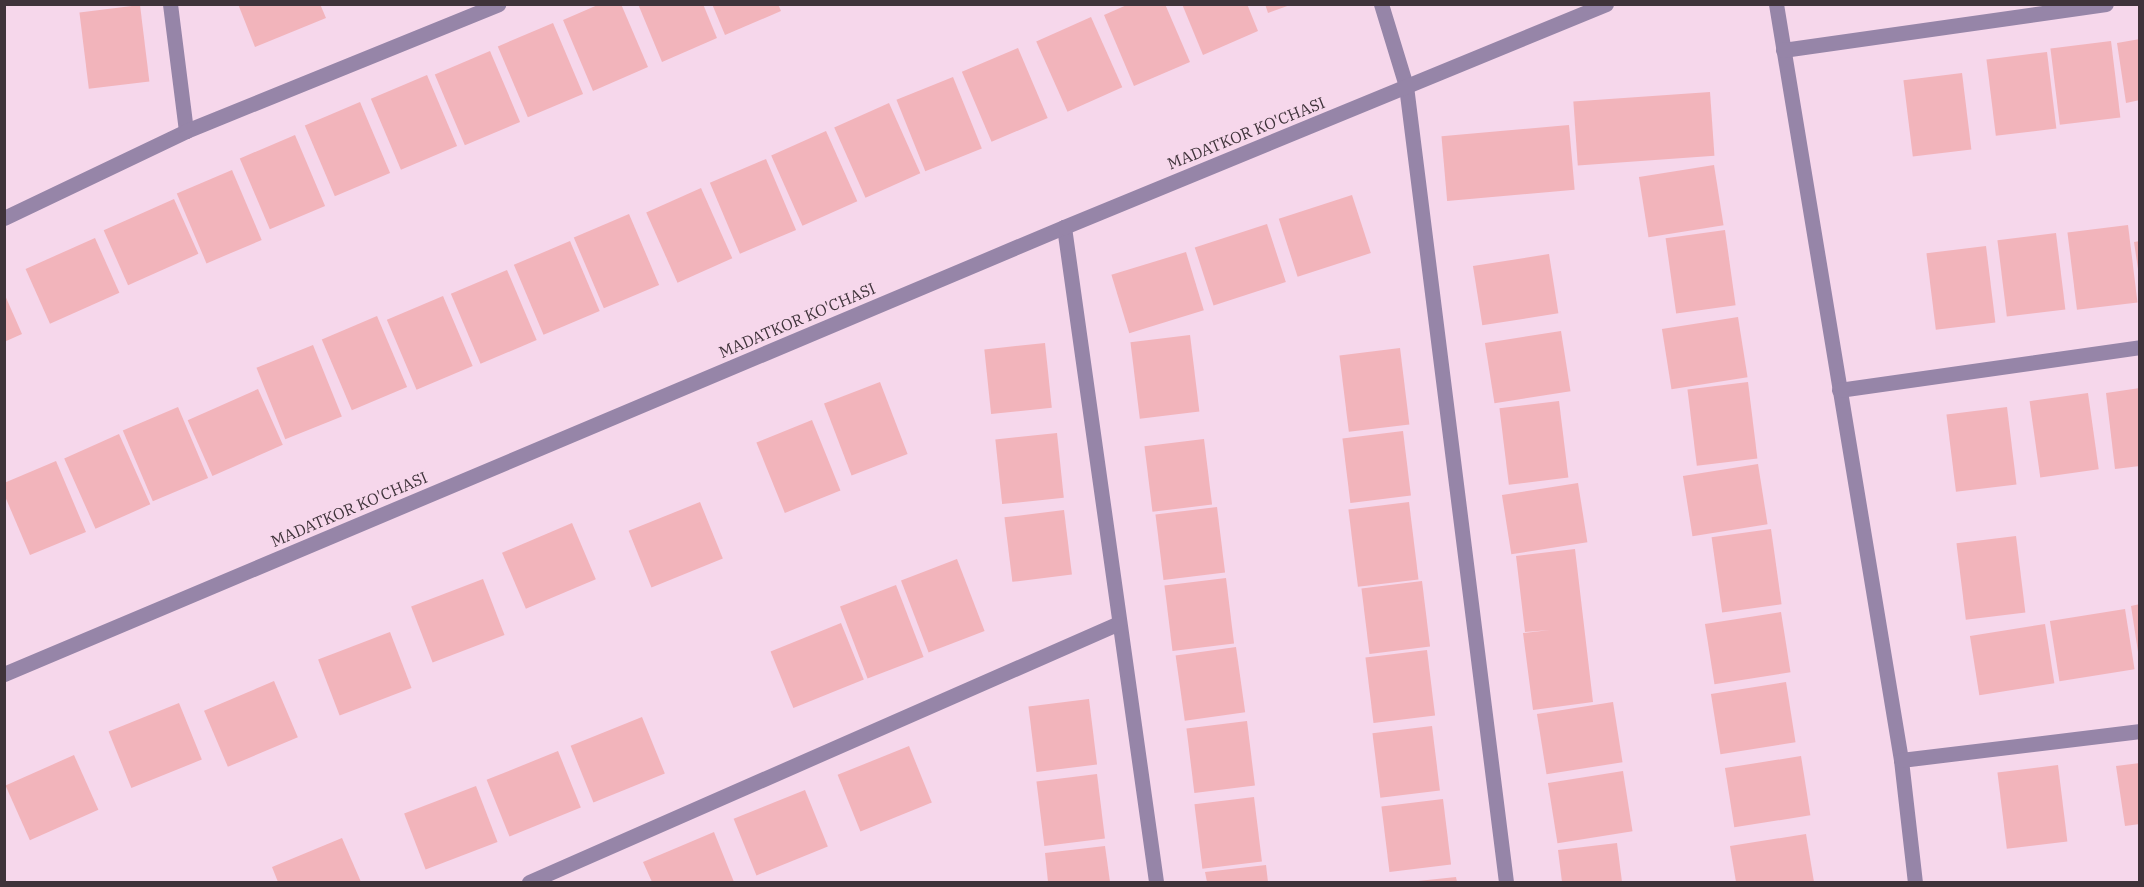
<!DOCTYPE html>
<html>
<head>
<meta charset="utf-8">
<style>
  body { margin:0 }
  #map { position:relative; width:2144px; height:887px; overflow:hidden; background:#f6d7eb; font-family:"IBM Plex Serif",serif }
  div>[style] { position:absolute }
  .building>* { inset:0; background:#f2b4bb; transform-origin:0 0 }
  .minor>* { height:15px; margin:-7.5px; padding:0 7.5px; transform-origin:7.5px; border-radius:7.5px; background:#9685a8 }
  span { translate:-50% -50%; white-space:nowrap; text-align:center; line-height:1.15; -webkit-text-stroke:6px #f6d7eb; paint-order:stroke }
  .street-label { font-size:16px; color:#3f333a }
  .frame { position:absolute; inset:0; border:6px solid #3f333a; pointer-events:none }
</style>
</head>
<body>
<div id="map">
  <div class="building">
    <div style="clip-path:polygon(238px 4px,320px 4px,326px 18px,255px 47px)"></div>
    <div style="clip-path:polygon(600px 4px,621px 4px,648px 67px,593px 91px,563px 20px)"></div>
    <div style="clip-path:polygon(638px 4px,703px 4px,717px 38px,662px 62px)"></div>
    <div style="clip-path:polygon(712px 4px,778px 4px,781px 11px,725px 35px)"></div>
    <div style="clip-path:polygon(1129px 4px,1165px 4px,1190px 62px,1134px 86px,1104px 15px)"></div>
    <div style="clip-path:polygon(1182px 4px,1247px 4px,1258px 31px,1203px 55px)"></div>
    <div style="clip-path:polygon(1265px 4px,1290px 4px,1290px 5px,1268px 13px)"></div>
    <div style="left:140px;top:5px;width:77px;height:61px;rotate:83deg"></div>
    <div style="left:1091px;top:17px;width:77px;height:60px;rotate:66deg"></div>
    <div style="left:553px;top:23px;width:77px;height:60px;rotate:67deg"></div>
    <div style="clip-path:polygon(2140px 39px,2140px 100px,2126px 103px,2117px 43px)"></div>
    <div style="left:2111px;top:41px;width:77px;height:61px;rotate:83deg"></div>
    <div style="left:1018px;top:48px;width:76px;height:61px;rotate:67deg"></div>
    <div style="left:490px;top:51px;width:77px;height:60px;rotate:67deg"></div>
    <div style="left:2047px;top:52px;width:77px;height:61px;rotate:83deg"></div>
    <div style="left:1962px;top:73px;width:77px;height:59px;rotate:83deg"></div>
    <div style="left:427px;top:75px;width:77px;height:61px;rotate:67deg"></div>
    <div style="left:953px;top:77px;width:77px;height:61px;rotate:68deg"></div>
    <div style="left:1710px;top:92px;width:64px;height:137px;rotate:86deg"></div>
    <div style="left:360px;top:102px;width:77px;height:60px;rotate:67deg"></div>
    <div style="left:889px;top:103px;width:77px;height:60px;rotate:66deg"></div>
    <div style="left:1569px;top:125px;width:65px;height:128px;rotate:85deg"></div>
    <div style="left:826px;top:131px;width:77px;height:60px;rotate:66deg"></div>
    <div style="left:295px;top:135px;width:77px;height:60px;rotate:67deg"></div>
    <div style="left:766px;top:159px;width:77px;height:61px;rotate:67deg"></div>
    <div style="left:1714px;top:165px;width:61px;height:76px;rotate:81deg"></div>
    <div style="left:232px;top:170px;width:76px;height:60px;rotate:67deg"></div>
    <div style="left:701px;top:188px;width:77px;height:60px;rotate:66deg"></div>
    <div style="left:1352px;top:195px;width:61px;height:77px;rotate:72deg"></div>
    <div style="left:174px;top:199px;width:60px;height:77px;rotate:66deg"></div>
    <div style="left:629px;top:214px;width:77px;height:60px;rotate:67deg"></div>
    <div style="left:1267px;top:224px;width:61px;height:76px;rotate:72deg"></div>
    <div style="left:2128px;top:225px;width:78px;height:61px;rotate:83deg"></div>
    <div style="left:1725px;top:230px;width:76px;height:60px;rotate:82deg"></div>
    <div style="left:2056px;top:233px;width:77px;height:59px;rotate:83deg"></div>
    <div style="left:95px;top:238px;width:60px;height:76px;rotate:66deg"></div>
    <div style="left:570px;top:241px;width:76px;height:61px;rotate:67deg"></div>
    <div style="clip-path:polygon(2140px 241px,2140px 269px,2138px 269px,2134px 242px)"></div>
    <div style="left:1986px;top:246px;width:77px;height:60px;rotate:83deg"></div>
    <div style="left:1186px;top:252px;width:61px;height:78px;rotate:73deg"></div>
    <div style="left:1549px;top:254px;width:60px;height:77px;rotate:81deg"></div>
    <div style="left:507px;top:270px;width:76px;height:61px;rotate:67deg"></div>
    <div style="clip-path:polygon(4px 293px,22px 334px,4px 342px)"></div>
    <div style="left:443px;top:296px;width:76px;height:61px;rotate:67deg"></div>
    <div style="left:377px;top:316px;width:77px;height:60px;rotate:67deg"></div>
    <div style="left:1738px;top:317px;width:61px;height:77px;rotate:81deg"></div>
    <div style="left:1561px;top:331px;width:61px;height:77px;rotate:81deg"></div>
    <div style="left:1190px;top:335px;width:77px;height:60px;rotate:83deg"></div>
    <div style="left:1045px;top:343px;width:65px;height:61px;rotate:84deg"></div>
    <div style="left:313px;top:345px;width:77px;height:61px;rotate:68deg"></div>
    <div style="left:1400px;top:348px;width:77px;height:61px;rotate:83deg"></div>
    <div style="left:880px;top:382px;width:77px;height:60px;rotate:69deg"></div>
    <div style="left:1748px;top:382px;width:77px;height:61px;rotate:83deg"></div>
    <div style="clip-path:polygon(2140px 388px,2140px 466px,2115px 469px,2106px 393px)"></div>
    <div style="left:258px;top:389px;width:61px;height:77px;rotate:66deg"></div>
    <div style="left:2088px;top:393px;width:77px;height:59px;rotate:82deg"></div>
    <div style="left:1559px;top:401px;width:77px;height:60px;rotate:83deg"></div>
    <div style="left:178px;top:407px;width:77px;height:60px;rotate:67deg"></div>
    <div style="left:2007px;top:407px;width:78px;height:61px;rotate:83deg"></div>
    <div style="left:812px;top:420px;width:76px;height:60px;rotate:68deg"></div>
    <div style="left:1403px;top:431px;width:65px;height:61px;rotate:83deg"></div>
    <div style="left:1057px;top:433px;width:65px;height:62px;rotate:84deg"></div>
    <div style="left:119px;top:434px;width:77px;height:60px;rotate:66deg"></div>
    <div style="left:1204px;top:439px;width:66px;height:60px;rotate:83deg"></div>
    <div style="clip-path:polygon(56px 461px,86px 532px,30px 555px,4px 494px,4px 483px)"></div>
    <div style="left:1758px;top:464px;width:61px;height:76px;rotate:81deg"></div>
    <div style="left:1578px;top:483px;width:60px;height:77px;rotate:81deg"></div>
    <div style="left:700px;top:502px;width:61px;height:77px;rotate:68deg"></div>
    <div style="left:1409px;top:502px;width:78px;height:61px;rotate:83deg"></div>
    <div style="left:1217px;top:507px;width:66px;height:62px;rotate:83deg"></div>
    <div style="left:1064px;top:510px;width:65px;height:60px;rotate:83deg"></div>
    <div style="left:572px;top:523px;width:61px;height:76px;rotate:67deg"></div>
    <div style="left:1771px;top:529px;width:76px;height:60px;rotate:82deg"></div>
    <div style="left:2016px;top:536px;width:77px;height:60px;rotate:83deg"></div>
    <div style="clip-path:polygon(1575px 549px,1593px 702px,1533px 710px,1523px 633px,1550px 630px,1525px 632px,1516px 556px)"></div>
    <div style="left:957px;top:559px;width:77px;height:60px;rotate:69deg"></div>
    <div style="left:1226px;top:578px;width:66px;height:62px;rotate:83deg"></div>
    <div style="left:483px;top:579px;width:60px;height:77px;rotate:69deg"></div>
    <div style="left:1422px;top:581px;width:66px;height:61px;rotate:83deg"></div>
    <div style="left:896px;top:585px;width:77px;height:60px;rotate:69deg"></div>
    <div style="clip-path:polygon(2140px 604px,2140px 652px,2138px 652px,2131px 606px)"></div>
    <div style="left:2125px;top:609px;width:61px;height:76px;rotate:81deg"></div>
    <div style="left:1781px;top:612px;width:61px;height:77px;rotate:81deg"></div>
    <div style="left:841px;top:623px;width:61px;height:76px;rotate:68deg"></div>
    <div style="left:2045px;top:624px;width:60px;height:76px;rotate:81deg"></div>
    <div style="left:390px;top:632px;width:60px;height:77px;rotate:69deg"></div>
    <div style="left:1236px;top:647px;width:66px;height:61px;rotate:82deg"></div>
    <div style="left:1427px;top:650px;width:66px;height:62px;rotate:83deg"></div>
    <div style="left:274px;top:681px;width:61px;height:76px;rotate:67deg"></div>
    <div style="left:1786px;top:682px;width:61px;height:76px;rotate:81deg"></div>
    <div style="left:1089px;top:699px;width:66px;height:61px;rotate:83deg"></div>
    <div style="left:1613px;top:702px;width:61px;height:77px;rotate:81deg"></div>
    <div style="left:179px;top:703px;width:61px;height:76px;rotate:68deg"></div>
    <div style="left:642px;top:717px;width:61px;height:77px;rotate:68deg"></div>
    <div style="left:1247px;top:721px;width:65px;height:61px;rotate:83deg"></div>
    <div style="left:1432px;top:726px;width:65px;height:60px;rotate:83deg"></div>
    <div style="left:909px;top:746px;width:61px;height:77px;rotate:68deg"></div>
    <div style="left:558px;top:751px;width:61px;height:77px;rotate:68deg"></div>
    <div style="left:74px;top:755px;width:60px;height:75px;rotate:66deg"></div>
    <div style="left:1801px;top:756px;width:60px;height:77px;rotate:81deg"></div>
    <div style="clip-path:polygon(2140px 763px,2140px 824px,2125px 826px,2116px 766px)"></div>
    <div style="left:2058px;top:765px;width:77px;height:61px;rotate:83deg"></div>
    <div style="left:1623px;top:771px;width:61px;height:76px;rotate:81deg"></div>
    <div style="left:1097px;top:774px;width:65px;height:61px;rotate:83deg"></div>
    <div style="left:476px;top:786px;width:60px;height:77px;rotate:69deg"></div>
    <div style="left:805px;top:790px;width:61px;height:77px;rotate:68deg"></div>
    <div style="left:1254px;top:797px;width:65px;height:60px;rotate:83deg"></div>
    <div style="left:1443px;top:799px;width:66px;height:62px;rotate:83deg"></div>
    <div style="clip-path:polygon(714px 832px,734px 882px,652px 882px,643px 862px)"></div>
    <div style="clip-path:polygon(1806px 834px,1814px 882px,1736px 882px,1730px 846px)"></div>
    <div style="clip-path:polygon(342px 838px,361px 882px,278px 882px,272px 867px)"></div>
    <div style="clip-path:polygon(1617px 843px,1622px 882px,1562px 882px,1558px 850px)"></div>
    <div style="clip-path:polygon(1105px 846px,1110px 882px,1048px 882px,1045px 853px)"></div>
    <div style="clip-path:polygon(1266px 865px,1268px 882px,1207px 882px,1205px 872px)"></div>
    <div style="clip-path:polygon(1456px 877px,1457px 882px,1418px 882px,1418px 881px)"></div>
  </div>
  <div class="minor">
    <div style="left:170px;top:4px;width:128px;rotate:82.8deg"></div>
    <div style="left:1381px;top:4px;width:86px;rotate:73deg"></div>
    <div style="left:1406px;top:86px;width:802px;rotate:82.84deg"></div>
    <div style="left:1776px;top:4px;width:766px;rotate:80.61deg"></div>
    <div style="left:1901px;top:760px;width:123px;rotate:83.5deg"></div>
    <div style="left:1783px;top:50px;width:326px;rotate:-8.1deg"></div>
    <div style="left:4px;top:218px;width:202px;rotate:-25.5deg"></div>
    <div style="left:186px;top:131px;width:337px;rotate:-22.1deg"></div>
    <div style="left:1064px;top:227px;width:661px;rotate:82deg"></div>
    <div style="left:1839px;top:390px;width:304px;rotate:-8.1deg"></div>
    <div style="left:4px;top:674px;width:1150px;rotate:-22.87deg"></div>
    <div style="left:1064px;top:227px;width:586px;rotate:-22.36deg"></div>
    <div style="left:1901px;top:760px;width:241px;rotate:-6.9deg"></div>
    <div style="left:529px;top:882px;width:644px;rotate:-23.7deg"></div>
  </div>
  <div class="street-label">
    <span style="left:1246px;top:133px;rotate:-22deg">MADATKOR KO'CHASI</span>
    <span style="left:797px;top:320px;rotate:-23deg">MADATKOR KO'CHASI</span>
    <span style="left:349px;top:509px;rotate:-23deg">MADATKOR KO'CHASI</span>
  </div>
  <div class="frame"></div>
</div>
</body>
</html>
